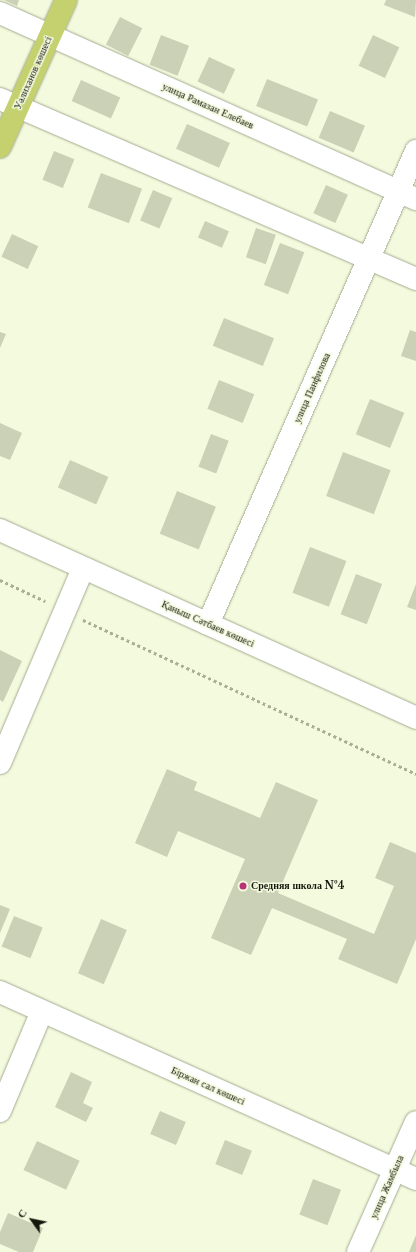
<!DOCTYPE html>
<html>
<head>
<meta charset="utf-8">
<style>
  body { margin:0 }
  #map { position:relative; width:416px; height:1252px; overflow:hidden; background:#f3fade; font-family:"Libre Baskerville",serif }
  div>[style] { position:absolute }
  .building>* { inset:0; background:#cbd1b6; transform-origin:0 0 }
  .path>* { height:2.5px; margin-top:-1.25px; transform-origin:0; background:repeating-linear-gradient(90deg,#a9ae98 0 3px,transparent 0 6px) }
  .roads { filter:drop-shadow(0 0 1px #a5ab91) drop-shadow(0 0 1px #a5ab91) }
  .minor>* { height:22px; margin:-11px; padding:0 11px; transform-origin:11px; border-radius:11px; background:#fff }
  .major>* { height:22px; margin:-11px; padding:0 11px; transform-origin:11px; border-radius:11px; background:#c5d16f }
  .dots>* { width:11px; height:11px; translate:-50% -50%; box-sizing:border-box; border:2px solid #f3fade; border-radius:50% }
  span { translate:-50% -50%; white-space:nowrap; text-align:center; line-height:1.15; -webkit-text-stroke:3px #f3fade; paint-order:stroke }
  .street-label { font-size:10px; color:#16180e }
  .poi-label { font-size:10px; color:#16180e; font-weight:700 }
  .left { translate:0 -50%; text-align:left }
  .north { position:absolute; left:12px; top:1200px; width:40px; height:40px; -webkit-text-stroke:3px #f3fade; paint-order:stroke; rotate:303deg; font-size:11px; font-weight:700; line-height:16px; text-align:center; color:#16180e }
  .north::after { content:''; display:block; margin:auto; width:14px; height:18px; background:#16180e; clip-path:polygon(50% 0,100% 100%,50% 72%,0 100%) }
</style>
</head>
<body>
<div id="map">
  <div class="building">
    <div style="clip-path:polygon(4px 0,19px 0,17px 6px)"></div>
    <div style="clip-path:polygon(386px 0,416px 0,415px 17px,384px 5px)"></div>
    <div style="left:120px;top:17px;width:25px;height:31px;rotate:27deg"></div>
    <div style="left:161px;top:35px;width:30px;height:32px;rotate:21deg"></div>
    <div style="left:373px;top:35px;width:29px;height:34px;rotate:25deg"></div>
    <div style="left:209px;top:57px;width:29px;height:27px;rotate:25deg"></div>
    <div style="left:267px;top:79px;width:55px;height:29px;rotate:22deg"></div>
    <div style="left:81px;top:80px;width:43px;height:23px;rotate:24deg"></div>
    <div style="left:330px;top:111px;width:38px;height:29px;rotate:23deg"></div>
    <div style="left:187px;top:124px;width:47px;height:27px;rotate:24deg"></div>
    <div style="left:54px;top:151px;width:22px;height:31px;rotate:22deg"></div>
    <div style="left:101px;top:173px;width:44px;height:37px;rotate:21deg"></div>
    <div style="left:326px;top:185px;width:24px;height:31px;rotate:24deg"></div>
    <div style="left:153px;top:190px;width:21px;height:33px;rotate:23deg"></div>
    <div style="left:205px;top:221px;width:26px;height:18px;rotate:23deg"></div>
    <div style="left:256px;top:228px;width:21px;height:31px;rotate:19deg"></div>
    <div style="left:12px;top:234px;width:29px;height:25px;rotate:25deg"></div>
    <div style="left:280px;top:243px;width:26px;height:45px;rotate:21deg"></div>
    <div style="left:224px;top:318px;width:54px;height:30px;rotate:22deg"></div>
    <div style="clip-path:polygon(410px 330px,416px 332px,416px 361px,401px 356px)"></div>
    <div style="clip-path:polygon(0 332px,6px 334px,0 348px)"></div>
    <div style="left:219px;top:380px;width:38px;height:31px;rotate:22deg"></div>
    <div style="left:370px;top:399px;width:37px;height:38px;rotate:22deg"></div>
    <div style="clip-path:polygon(0 423px,22px 433px,10px 460px,0 456px)"></div>
    <div style="left:211px;top:434px;width:19px;height:35px;rotate:21deg"></div>
    <div style="left:343px;top:452px;width:51px;height:47px;rotate:21deg"></div>
    <div style="left:70px;top:460px;width:42px;height:30px;rotate:24deg"></div>
    <div style="left:177px;top:491px;width:42px;height:46px;rotate:22deg"></div>
    <div style="left:310px;top:547px;width:39px;height:49px;rotate:21deg"></div>
    <div style="left:356px;top:574px;width:28px;height:43px;rotate:21deg"></div>
    <div style="clip-path:polygon(416px 584px,416px 610px,407px 607px)"></div>
    <div style="clip-path:polygon(0 650px,22px 661px,3px 702px,0 700px)"></div>
    <div style="clip-path:polygon(167px 769px,197px 782px,194px 790px,260px 818px,276px 782px,318px 800px,278px 893px,374px 934px,394px 886px,375px 878px,390px 842px,416px 853px,416px 939px,397px 984px,338px 959px,347px 939px,272px 908px,251px 955px,211px 938px,245px 859px,178px 831px,167px 857px,135px 843px)"></div>
    <div style="clip-path:polygon(0 905px,10px 909px,0 933px)"></div>
    <div style="left:14px;top:916px;width:31px;height:33px;rotate:22deg"></div>
    <div style="left:101px;top:919px;width:28px;height:59px;rotate:23deg"></div>
    <div style="clip-path:polygon(71px 1072px,92px 1082px,83px 1103px,93px 1108px,86px 1122px,55px 1107px)"></div>
    <div style="left:160px;top:1111px;width:28px;height:25px;rotate:23deg"></div>
    <div style="left:225px;top:1140px;width:29px;height:26px;rotate:22deg"></div>
    <div style="left:37px;top:1141px;width:47px;height:32px;rotate:25deg"></div>
    <div style="left:313px;top:1179px;width:30px;height:38px;rotate:21deg"></div>
    <div style="clip-path:polygon(8px 1213px,43px 1228px,33px 1252px,19px 1252px,0 1244px,0 1232px)"></div>
    <div style="clip-path:polygon(416px 1235px,416px 1252px,409px 1252px)"></div>
  </div>
  <div class="path">
    <div style="left:0;top:580px;width:50px;rotate:25deg"></div>
    <div style="left:83px;top:620px;width:367px;rotate:24.8deg"></div>
  </div>
  <div class="roads">
    <div class="minor">
      <div style="left:0;top:13px;width:456px;rotate:24.1deg"></div>
      <div style="left:0;top:99px;width:453px;rotate:23.4deg"></div>
      <div style="left:0;top:530px;width:457px;rotate:24.3deg"></div>
      <div style="left:208px;top:624px;width:517px;rotate:-66.26deg"></div>
      <div style="left:0;top:763px;width:212px;rotate:-66.9deg"></div>
      <div style="left:0;top:992px;width:456px;rotate:24.2deg"></div>
      <div style="left:0;top:1111px;width:108px;rotate:-67.2deg"></div>
      <div style="left:358px;top:1252px;width:142px;rotate:-66deg"></div>
    </div>
    <div class="major">
      <div style="left:0;top:147px;width:161px;rotate:-65.8deg"></div>
    </div>
  </div>
  <div class="dots">
    <div style="left:243px;top:886px;background:#b83275"></div>
  </div>
  <div class="street-label">
    <span style="left:33px;top:73px;rotate:-66deg">Уәлиханов көшесі</span>
    <span style="left:208px;top:106px;rotate:24deg">улица Рамазан Елебаев</span>
    <span style="left:312px;top:388px;rotate:-66deg">улица Панфилова</span>
    <span style="left:208px;top:624px;rotate:24deg">Қаныш Сәтбаев көшесі</span>
    <span style="left:208px;top:1086px;rotate:24deg">Біржан сал көшесі</span>
    <span style="left:387px;top:1187px;rotate:-66deg">улица Жамбыла</span>
  </div>
  <div class="poi-label">
    <span class="left" style="left:251px;top:886px">Средняя школа №4</span>
  </div>
  <div class="north">С</div>
</div>
</body>
</html>
